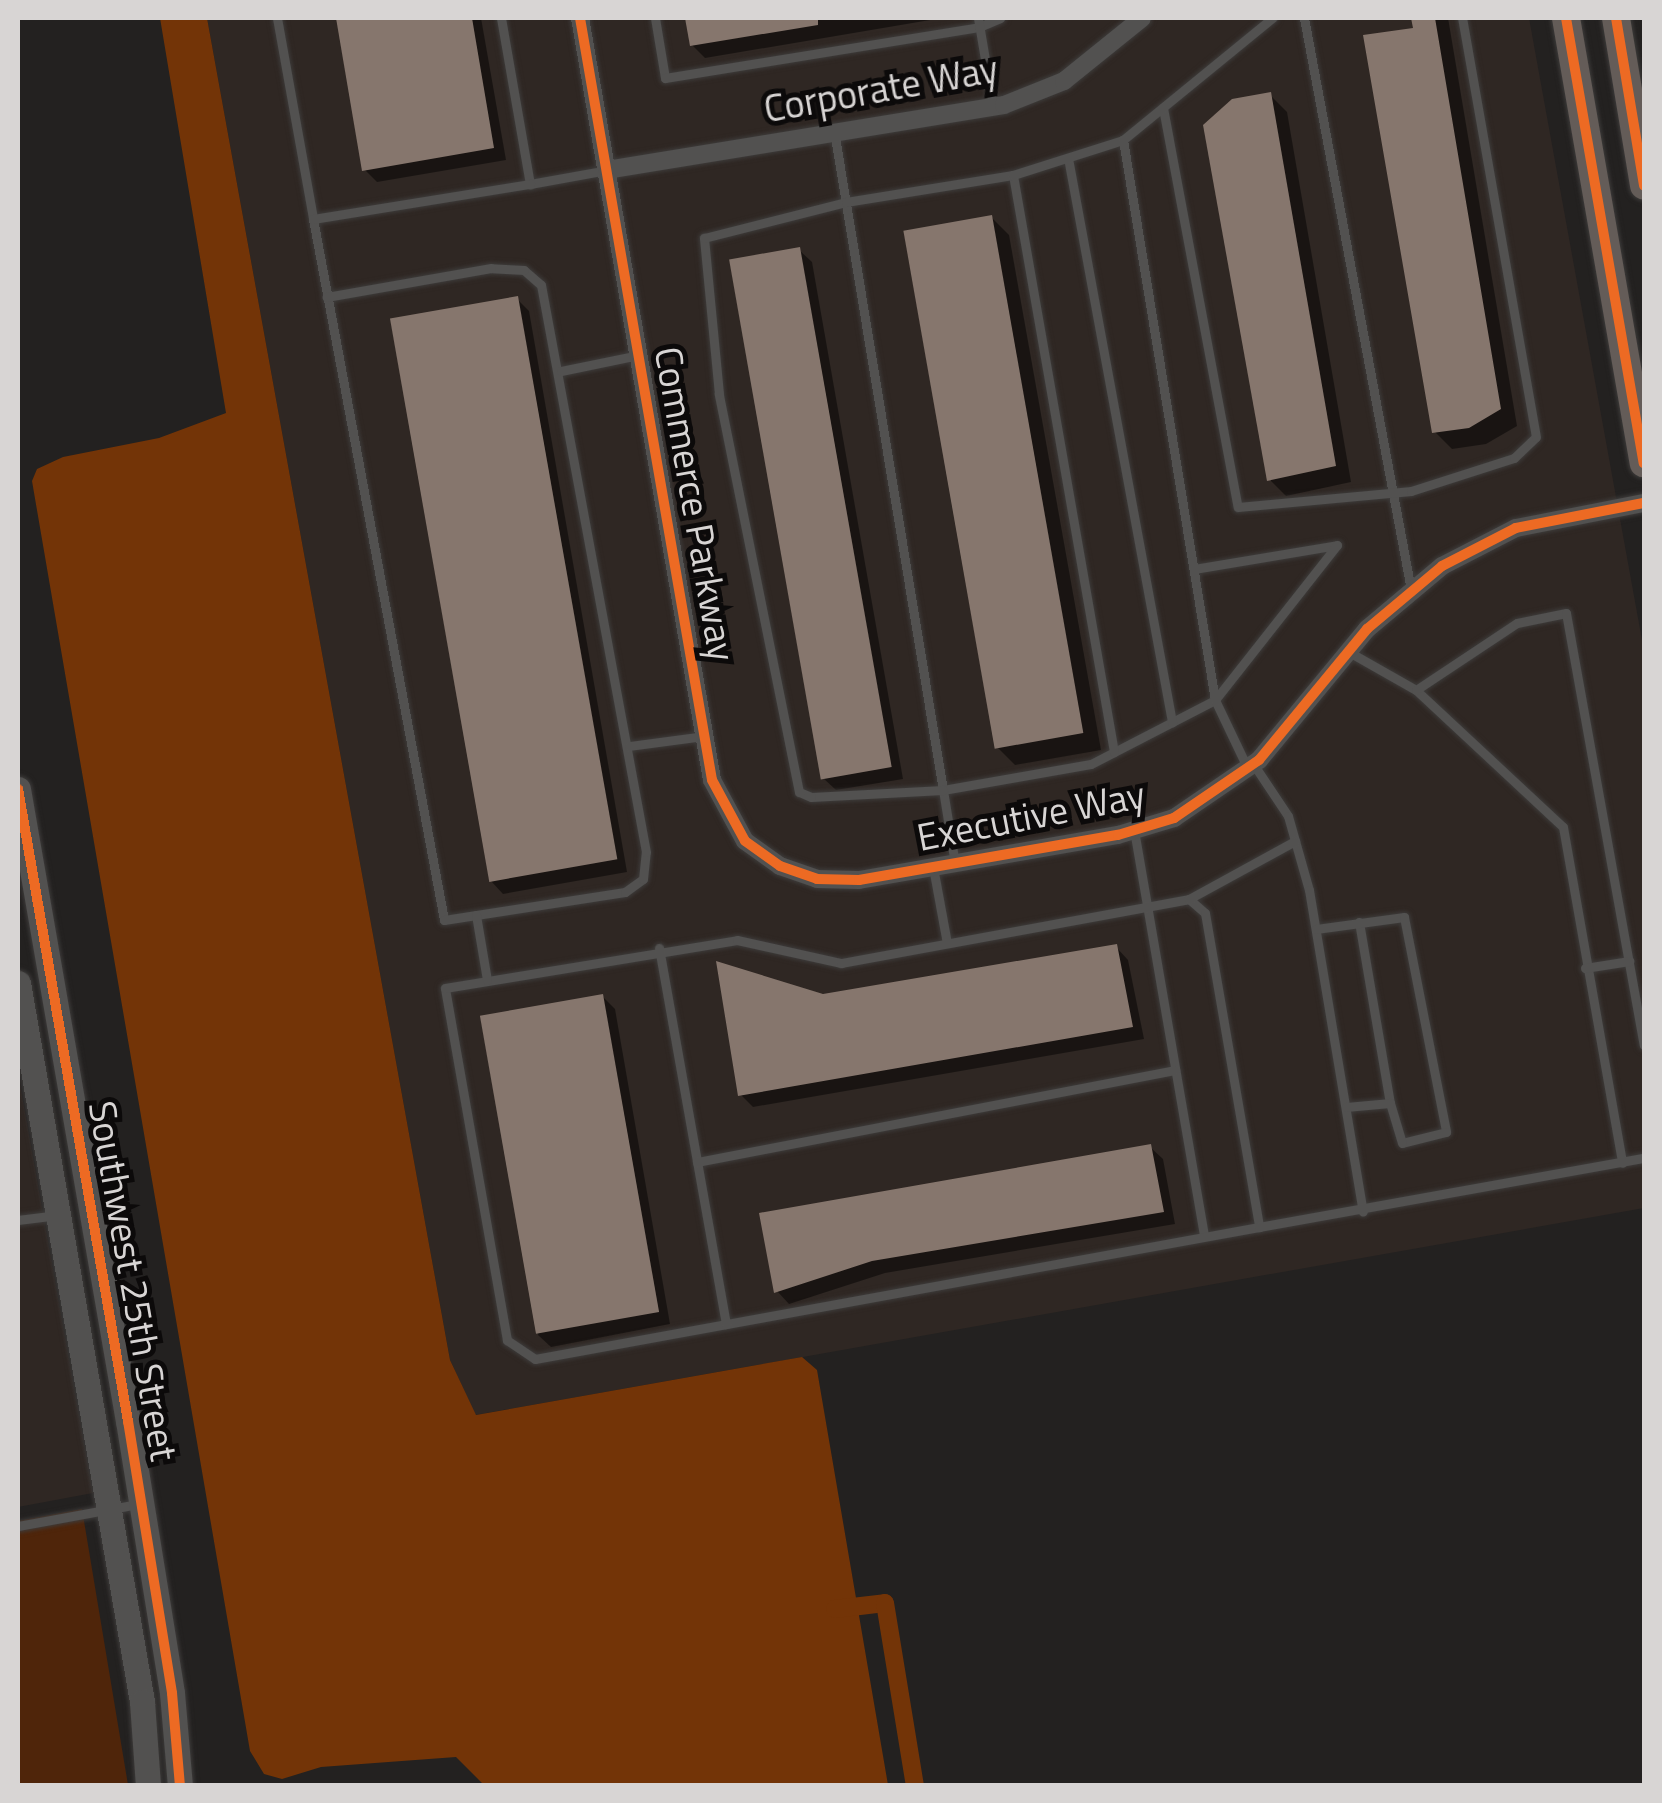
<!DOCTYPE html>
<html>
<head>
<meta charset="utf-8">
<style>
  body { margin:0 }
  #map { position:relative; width:1662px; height:1803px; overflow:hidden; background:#232120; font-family:"Titillium Web",sans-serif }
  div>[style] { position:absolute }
  .built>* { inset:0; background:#2f2723 }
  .green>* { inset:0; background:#4f250a }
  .water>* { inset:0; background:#733407 }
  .shadow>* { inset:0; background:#0007 }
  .canal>* { height:18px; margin:-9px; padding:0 9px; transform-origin:9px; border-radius:9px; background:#733407 }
  .building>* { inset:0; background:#86766d; transform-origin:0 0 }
  .roads { filter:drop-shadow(0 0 2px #3d3b3a) drop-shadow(0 0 2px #3d3b3a) }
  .lane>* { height:9px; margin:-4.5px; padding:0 4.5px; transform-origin:4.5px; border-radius:4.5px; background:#525150 }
  .street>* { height:18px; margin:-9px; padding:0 9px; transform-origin:9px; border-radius:9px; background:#525150 }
  .secondary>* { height:25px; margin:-12.5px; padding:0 12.5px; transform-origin:12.5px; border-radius:12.5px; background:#525150 }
  .primary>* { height:28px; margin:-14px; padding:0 14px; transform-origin:14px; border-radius:14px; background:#645c58 }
  .cycleway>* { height:10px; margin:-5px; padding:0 5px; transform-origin:5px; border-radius:5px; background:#ed6a23 }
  span { translate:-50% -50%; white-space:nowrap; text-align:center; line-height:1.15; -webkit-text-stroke:10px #0c0a0a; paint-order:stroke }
  .street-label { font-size:38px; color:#d8d5d4 }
  .frame { position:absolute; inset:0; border:20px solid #d8d5d4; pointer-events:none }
</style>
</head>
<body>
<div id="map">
  <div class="built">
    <div style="clip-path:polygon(207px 18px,1529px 18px,1644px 651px,1644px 1208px,475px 1415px,450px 1360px)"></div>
    <div style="clip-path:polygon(18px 1073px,93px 1493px,18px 1507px)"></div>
  </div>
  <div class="green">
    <div style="clip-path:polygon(82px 1509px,128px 1785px,18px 1786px,18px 1521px)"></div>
  </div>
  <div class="water">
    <div style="clip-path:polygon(160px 18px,207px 18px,450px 1360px,476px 1415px,802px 1357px,817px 1370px,888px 1785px,484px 1785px,456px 1757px,321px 1767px,282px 1779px,264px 1774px,250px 1751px,32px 481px,37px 469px,63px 457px,159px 438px,226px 413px)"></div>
  </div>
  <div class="shadow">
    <div style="clip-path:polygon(338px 18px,481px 18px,506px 160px,377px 182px,364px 169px)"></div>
    <div style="clip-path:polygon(688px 18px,942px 18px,705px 58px,692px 45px)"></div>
    <div style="clip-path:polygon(1414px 18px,1448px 18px,1517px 426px,1486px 444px,1452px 449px,1435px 432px)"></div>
    <div style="clip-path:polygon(1270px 95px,1287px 112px,1351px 482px,1286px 496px,1269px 479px)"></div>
    <div style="clip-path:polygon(992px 218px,1009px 235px,1101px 750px,1015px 765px,998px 748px)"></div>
    <div style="clip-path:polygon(799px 250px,812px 262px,903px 779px,836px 790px,823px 778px)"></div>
    <div style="clip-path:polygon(517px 299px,529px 311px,627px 872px,503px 894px,491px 881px)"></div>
    <div style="clip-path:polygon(1116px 947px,1128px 960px,1144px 1039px,753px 1107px,741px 1095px,823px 996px)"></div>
    <div style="clip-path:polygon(602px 996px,615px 1009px,670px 1324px,551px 1347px,538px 1335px)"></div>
    <div style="clip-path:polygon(1150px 1147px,1163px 1159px,1175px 1224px,885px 1273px,789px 1304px,777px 1291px)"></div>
  </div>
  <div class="canal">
    <div style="left:835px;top:1609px;width:50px;rotate:-6.8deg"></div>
    <div style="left:885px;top:1603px;width:185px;rotate:80.7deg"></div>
  </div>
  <div class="building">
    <div style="clip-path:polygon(336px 18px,472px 18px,494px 148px,362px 171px)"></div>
    <div style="clip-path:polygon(685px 18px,818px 18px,818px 25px,690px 46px)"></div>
    <div style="clip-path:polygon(1411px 18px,1435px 18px,1501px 409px,1469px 428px,1432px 433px,1363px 35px,1413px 28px)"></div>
    <div style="clip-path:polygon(1271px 92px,1336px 466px,1267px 481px,1203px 125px,1232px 99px)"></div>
    <div style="left:992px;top:215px;width:526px;height:90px;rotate:80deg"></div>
    <div style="left:800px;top:247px;width:528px;height:72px;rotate:80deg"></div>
    <div style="left:518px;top:296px;width:572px;height:130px;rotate:80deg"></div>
    <div style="clip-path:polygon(1117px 944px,1133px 1027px,738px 1096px,716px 961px,823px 994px)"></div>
    <div style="left:603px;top:994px;width:323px;height:125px;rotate:80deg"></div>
    <div style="clip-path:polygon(1151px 1144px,1164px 1212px,872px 1261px,774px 1293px,759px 1213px)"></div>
  </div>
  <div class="roads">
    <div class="lane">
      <div style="left:277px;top:18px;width:204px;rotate:79.8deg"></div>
      <div style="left:313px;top:219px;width:713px;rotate:79.41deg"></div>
      <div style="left:444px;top:920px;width:183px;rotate:-8.8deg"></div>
      <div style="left:625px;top:892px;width:22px;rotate:-36deg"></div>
      <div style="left:643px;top:879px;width:27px;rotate:-84deg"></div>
      <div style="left:646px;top:852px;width:577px;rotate:-100.49deg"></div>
      <div style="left:541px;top:285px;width:23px;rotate:-139deg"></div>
      <div style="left:524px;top:270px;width:33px;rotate:-177deg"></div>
      <div style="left:491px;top:268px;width:167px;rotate:170deg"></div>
      <div style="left:501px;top:18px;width:169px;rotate:80.1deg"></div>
      <div style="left:530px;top:184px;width:78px;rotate:-10.3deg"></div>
      <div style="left:655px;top:18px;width:61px;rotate:80.5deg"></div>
      <div style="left:665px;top:78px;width:318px;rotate:-9.2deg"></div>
      <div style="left:979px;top:27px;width:23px;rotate:-23deg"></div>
      <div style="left:978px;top:18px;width:90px;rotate:80.4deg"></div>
      <div style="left:1304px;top:18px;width:582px;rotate:79.4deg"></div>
      <div style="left:1163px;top:108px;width:406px;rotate:79.4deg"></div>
      <div style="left:1238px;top:507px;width:174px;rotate:-5.3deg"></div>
      <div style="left:1411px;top:491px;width:108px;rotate:-17.8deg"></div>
      <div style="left:1514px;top:458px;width:30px;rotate:-44deg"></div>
      <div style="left:1536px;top:437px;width:425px;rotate:-100deg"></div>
      <div style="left:834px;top:131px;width:668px;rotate:80.61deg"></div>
      <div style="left:943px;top:790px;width:150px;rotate:-10deg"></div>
      <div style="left:1091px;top:764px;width:140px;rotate:-27.3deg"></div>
      <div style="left:1215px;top:700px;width:74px;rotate:64.5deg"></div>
      <div style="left:1123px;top:140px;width:193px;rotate:-39.3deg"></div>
      <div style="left:1068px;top:158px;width:574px;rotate:79.55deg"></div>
      <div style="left:1013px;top:175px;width:586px;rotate:80.07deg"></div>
      <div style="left:313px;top:219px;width:220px;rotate:-9.2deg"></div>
      <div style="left:561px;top:371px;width:80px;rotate:-11.6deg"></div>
      <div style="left:1194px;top:569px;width:145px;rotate:-9.5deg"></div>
      <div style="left:1337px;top:545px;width:197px;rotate:128.2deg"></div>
      <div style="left:1349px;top:652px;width:77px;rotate:29.6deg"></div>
      <div style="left:1416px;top:690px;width:201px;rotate:43deg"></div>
      <div style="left:1563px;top:827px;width:341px;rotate:80deg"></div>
      <div style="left:1416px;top:690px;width:121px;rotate:-33.6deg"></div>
      <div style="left:1517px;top:623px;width:50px;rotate:-11.5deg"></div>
      <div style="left:1566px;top:613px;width:439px;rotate:79.8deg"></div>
      <div style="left:629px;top:746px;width:76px;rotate:-7.6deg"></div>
      <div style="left:1254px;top:765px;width:61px;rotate:56.3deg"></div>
      <div style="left:1288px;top:816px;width:77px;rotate:74.2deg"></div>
      <div style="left:1309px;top:890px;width:326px;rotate:80.5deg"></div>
      <div style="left:1134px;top:830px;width:412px;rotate:80.2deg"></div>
      <div style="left:955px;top:864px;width:75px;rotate:-99.2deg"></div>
      <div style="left:943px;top:790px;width:132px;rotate:177deg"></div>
      <div style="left:811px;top:797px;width:13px;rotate:-157deg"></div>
      <div style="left:799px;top:792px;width:406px;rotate:-101.4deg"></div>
      <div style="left:719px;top:394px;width:157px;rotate:-95.5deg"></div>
      <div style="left:704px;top:238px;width:146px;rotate:-14.2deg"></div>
      <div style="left:846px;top:202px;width:169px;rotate:-9.2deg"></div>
      <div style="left:1013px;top:175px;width:115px;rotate:-17.7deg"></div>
      <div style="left:1123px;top:140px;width:568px;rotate:80.67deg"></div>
      <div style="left:933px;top:867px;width:77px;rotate:79.6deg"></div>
      <div style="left:1189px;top:899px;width:21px;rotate:41deg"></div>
      <div style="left:1205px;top:913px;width:319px;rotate:80.2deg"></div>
      <div style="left:1259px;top:1227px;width:736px;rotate:169.67deg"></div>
      <div style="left:535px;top:1359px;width:34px;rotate:-146deg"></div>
      <div style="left:507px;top:1340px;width:357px;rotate:-100deg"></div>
      <div style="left:445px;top:988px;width:296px;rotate:-9.3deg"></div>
      <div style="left:737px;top:940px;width:107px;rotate:12.5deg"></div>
      <div style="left:841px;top:963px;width:354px;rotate:-10.4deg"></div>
      <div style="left:1189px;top:899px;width:121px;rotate:-28.7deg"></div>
      <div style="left:476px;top:915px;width:66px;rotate:80.4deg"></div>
      <div style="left:1359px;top:922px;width:184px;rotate:80.3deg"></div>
      <div style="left:1316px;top:929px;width:89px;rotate:-7.8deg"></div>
      <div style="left:1404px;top:917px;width:219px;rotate:78.9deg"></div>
      <div style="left:1446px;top:1132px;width:45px;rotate:166deg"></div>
      <div style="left:1402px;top:1143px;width:42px;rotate:-106.7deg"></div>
      <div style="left:1390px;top:1103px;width:44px;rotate:174.8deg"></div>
      <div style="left:659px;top:948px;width:382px;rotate:79.9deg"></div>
      <div style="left:1585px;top:968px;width:45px;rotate:-9deg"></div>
      <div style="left:697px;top:1162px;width:487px;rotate:-10.9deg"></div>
      <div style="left:18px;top:1220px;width:38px;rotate:-7deg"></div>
      <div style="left:1259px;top:1227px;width:391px;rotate:-10.2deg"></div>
      <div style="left:18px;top:1526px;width:122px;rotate:-10.4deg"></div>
    </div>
    <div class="street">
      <div style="left:580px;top:18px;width:773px;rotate:80.17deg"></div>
      <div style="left:712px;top:780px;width:69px;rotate:61.6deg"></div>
      <div style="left:745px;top:841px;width:43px;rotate:35.5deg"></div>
      <div style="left:780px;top:866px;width:39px;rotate:19deg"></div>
      <div style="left:817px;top:879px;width:42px;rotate:1.4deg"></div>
      <div style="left:859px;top:880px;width:263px;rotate:-9.9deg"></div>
      <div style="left:1118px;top:835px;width:59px;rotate:-16.9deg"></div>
      <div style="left:1174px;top:818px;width:103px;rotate:-34.3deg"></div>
      <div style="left:1259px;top:760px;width:170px;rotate:-50.5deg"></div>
      <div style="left:1367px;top:629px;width:98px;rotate:-40deg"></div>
      <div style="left:1442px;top:566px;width:83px;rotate:-27.2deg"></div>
      <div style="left:1516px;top:528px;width:130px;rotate:-11.1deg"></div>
      <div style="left:607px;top:170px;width:402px;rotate:-9.3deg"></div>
      <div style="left:1004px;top:105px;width:65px;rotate:-21.8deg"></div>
      <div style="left:1064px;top:81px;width:100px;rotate:-38.9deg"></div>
    </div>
    <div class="secondary">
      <div style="left:18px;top:789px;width:642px;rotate:80.13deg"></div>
      <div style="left:128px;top:1421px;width:276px;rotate:80.8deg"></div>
      <div style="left:172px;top:1693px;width:93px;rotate:85.1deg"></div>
      <div style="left:18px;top:983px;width:730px;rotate:80.21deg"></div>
      <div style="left:142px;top:1702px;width:84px;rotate:85.9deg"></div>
    </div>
    <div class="primary">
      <div style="left:1566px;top:18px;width:452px;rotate:80.1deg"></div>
      <div style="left:1616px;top:18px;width:170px;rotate:80.5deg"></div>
    </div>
  </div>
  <div class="cycleway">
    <div style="left:580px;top:18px;width:773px;rotate:80.17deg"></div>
    <div style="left:712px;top:780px;width:69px;rotate:61.6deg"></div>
    <div style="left:745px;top:841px;width:43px;rotate:35.5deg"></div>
    <div style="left:780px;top:866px;width:39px;rotate:19deg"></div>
    <div style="left:817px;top:879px;width:42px;rotate:1.4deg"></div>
    <div style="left:859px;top:880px;width:263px;rotate:-9.9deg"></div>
    <div style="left:1118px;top:835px;width:59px;rotate:-16.9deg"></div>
    <div style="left:1174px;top:818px;width:103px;rotate:-34.3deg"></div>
    <div style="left:1259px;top:760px;width:170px;rotate:-50.5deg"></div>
    <div style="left:1367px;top:629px;width:98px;rotate:-40deg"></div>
    <div style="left:1442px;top:566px;width:83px;rotate:-27.2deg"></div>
    <div style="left:1516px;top:528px;width:130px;rotate:-11.1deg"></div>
    <div style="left:1566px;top:18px;width:452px;rotate:80.1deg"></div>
    <div style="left:1616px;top:18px;width:170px;rotate:80.5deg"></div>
    <div style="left:18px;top:789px;width:642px;rotate:80.13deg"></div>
    <div style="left:128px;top:1421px;width:276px;rotate:80.8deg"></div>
    <div style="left:172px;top:1693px;width:93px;rotate:85.1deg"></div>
  </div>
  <div class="street-label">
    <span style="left:881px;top:89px;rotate:-10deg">Corporate Way</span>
    <span style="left:695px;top:504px;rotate:80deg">Commerce Parkway</span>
    <span style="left:1031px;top:816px;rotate:-11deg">Executive Way</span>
    <span style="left:133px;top:1281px;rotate:80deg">Southwest 25th Street</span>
  </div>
  <div class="frame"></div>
</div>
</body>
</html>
